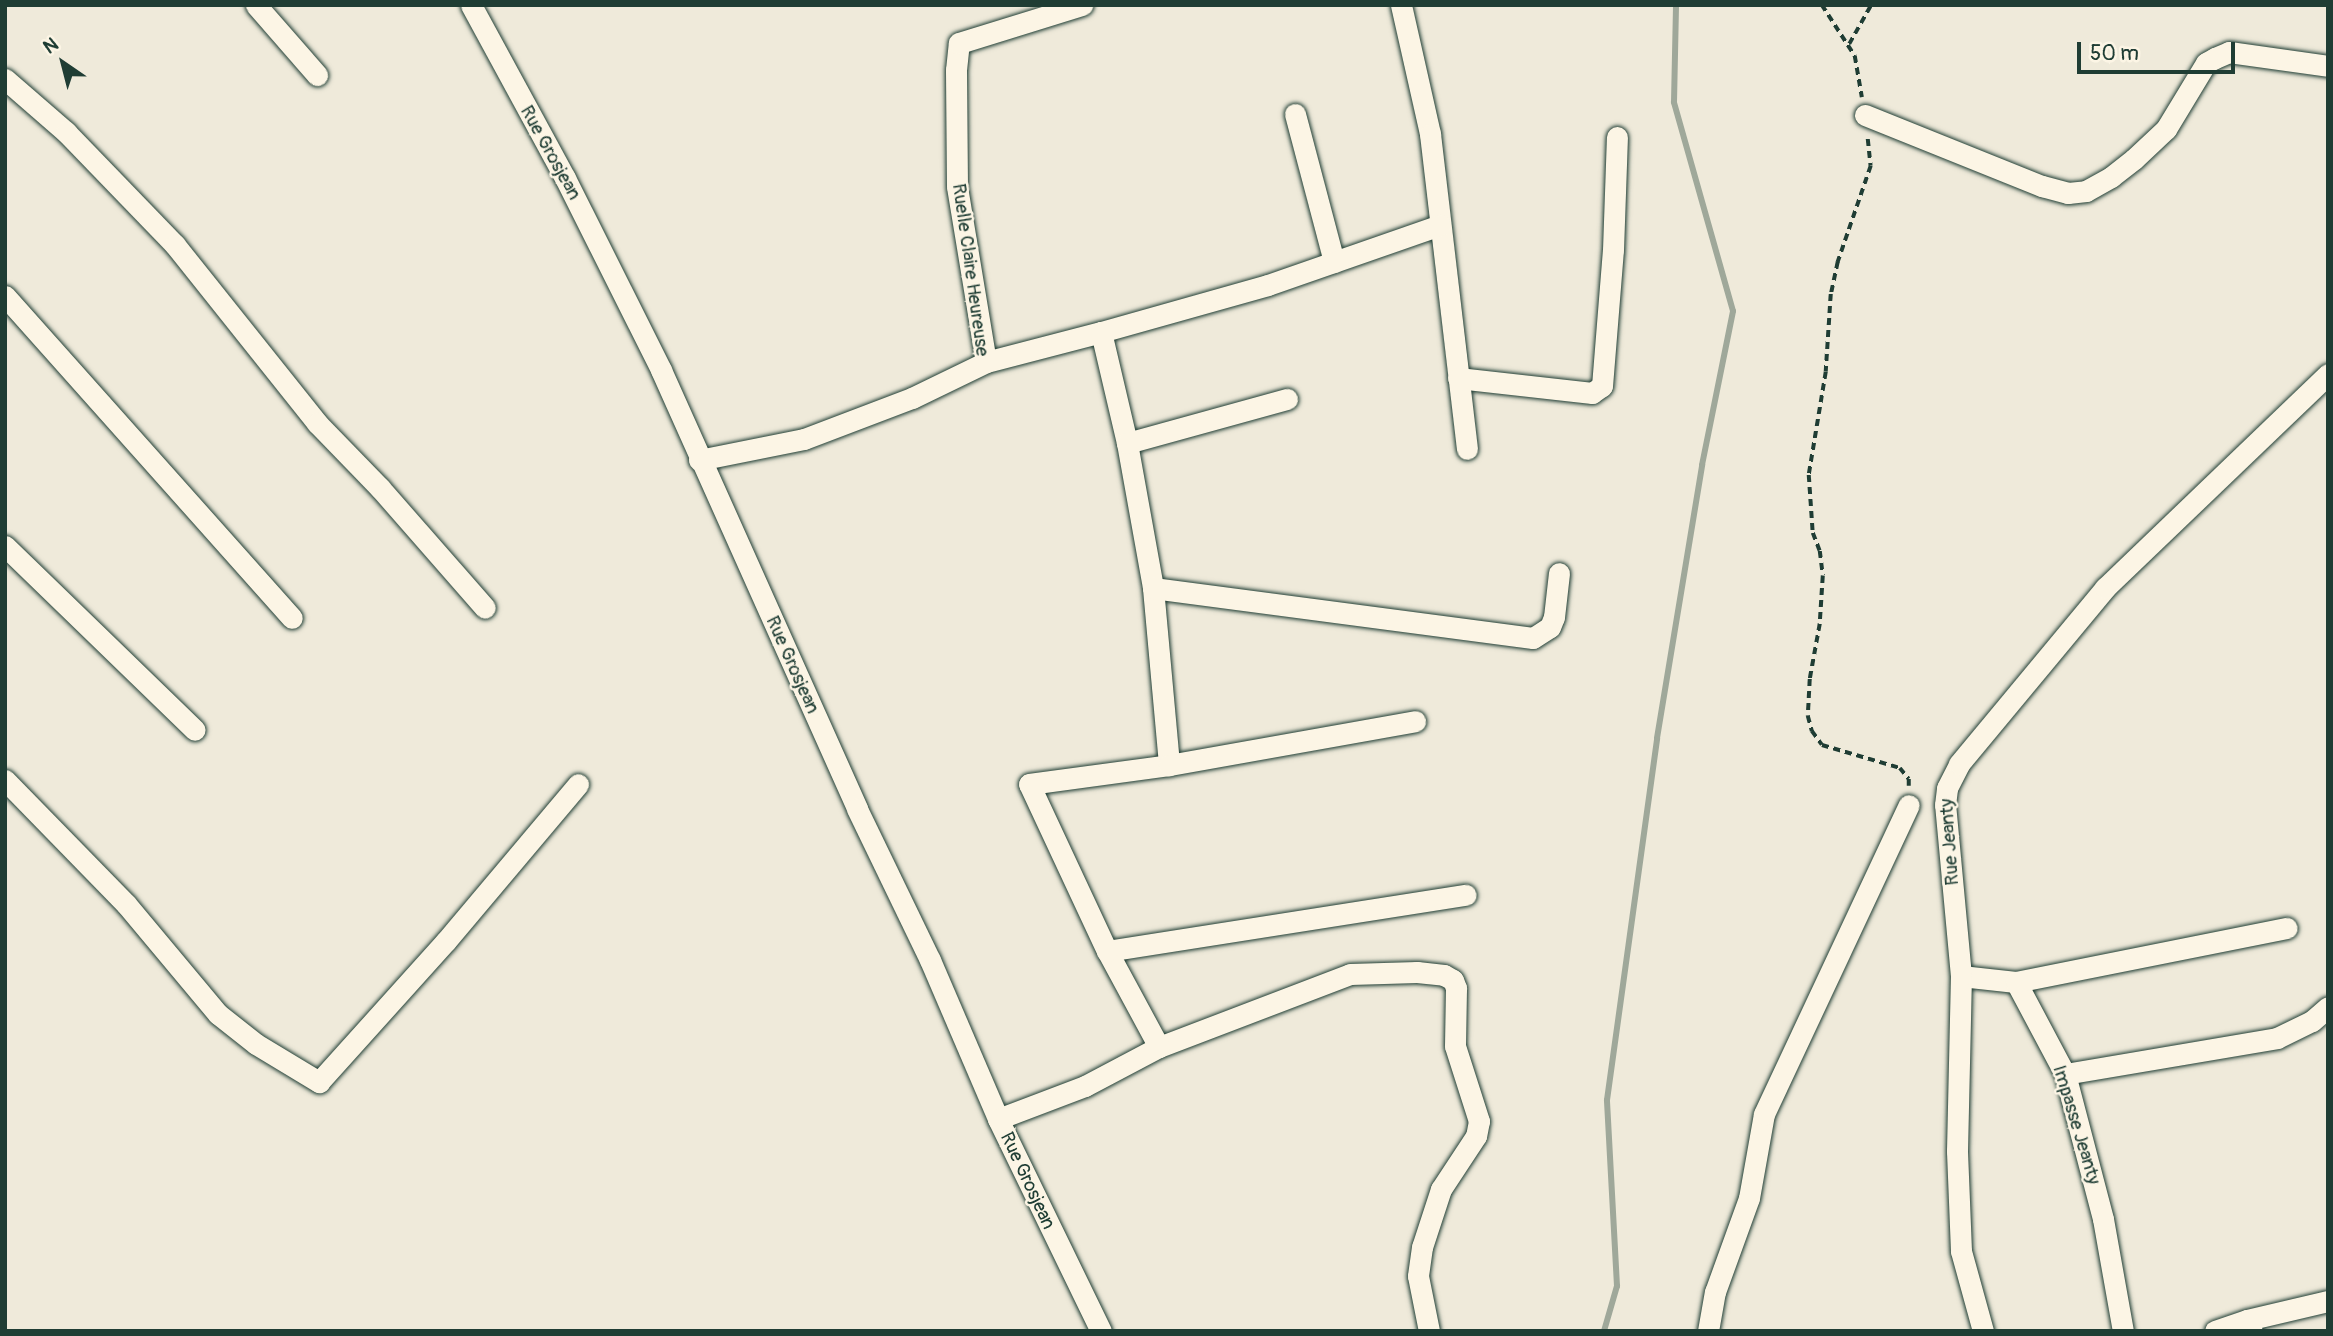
<!DOCTYPE html>
<html>
<head>
<meta charset="utf-8">
<style>
  body { margin:0 }
  #map { position:relative; width:2333px; height:1336px; overflow:hidden; background:#efeada; font-family:Pangolin,sans-serif }
  div>[style] { position:absolute }
  .stream>* { height:6px; margin:-3px; padding:0 3px; transform-origin:3px; border-radius:3px; background:#9fa89a }
  .path>* { height:3.5px; margin-top:-1.75px; transform-origin:0; background:repeating-linear-gradient(90deg,#1f3d34 0 7px,transparent 0 12px) }
  .roads { filter:drop-shadow(0 0 2px #1f3d34) drop-shadow(0 0 2px #1f3d34) }
  .street>* { height:21px; margin:-10.5px; padding:0 10.5px; transform-origin:10.5px; border-radius:10.5px; background:#fcf5e5 }
  span { translate:-50% -50%; white-space:nowrap; text-align:center; line-height:1.15; -webkit-text-stroke:5px #fcf5e5; paint-order:stroke }
  .street-label { font-size:19px; color:#1f3d34 }
  .frame { position:absolute; inset:0; border:7px solid #1f3d34; pointer-events:none }
  .north { position:absolute; left:28px; top:28px; width:70px; height:70px; -webkit-text-stroke:5px #fcf5e5; paint-order:stroke; rotate:325deg; font-size:19px; font-weight:700; line-height:28px; text-align:center; color:#1f3d34 }
  .north::after { content:''; display:block; margin:auto; width:24px; height:32px; background:#1f3d34; clip-path:polygon(50% 0,100% 100%,50% 72%,0 100%) }
  .scale { position:absolute; left:2077px; top:42px; width:158px; height:32px; box-sizing:border-box; border:4px solid #1f3d34; border-top:0; padding-left:9px; font-size:21px; line-height:24px; white-space:nowrap; color:#1f3d34; -webkit-text-stroke:5px #fcf5e5; paint-order:stroke }
</style>
</head>
<body>
<div id="map">
  <div class="stream">
    <div style="left:1604px;top:1331px;width:47px;rotate:-73.9deg"></div>
    <div style="left:1617px;top:1286px;width:186px;rotate:-93.1deg"></div>
    <div style="left:1607px;top:1100px;width:365px;rotate:-82.1deg"></div>
    <div style="left:1657px;top:738px;width:277px;rotate:-80.6deg"></div>
    <div style="left:1702px;top:465px;width:157px;rotate:-78.6deg"></div>
    <div style="left:1733px;top:311px;width:217px;rotate:-105.8deg"></div>
    <div style="left:1674px;top:102px;width:97px;rotate:-88.8deg"></div>
  </div>
  <div class="path">
    <div style="left:1822px;top:5px;width:61px;rotate:57.1deg"></div>
    <div style="left:1855px;top:56px;width:42px;rotate:80.3deg"></div>
    <div style="left:1849px;top:44px;width:45px;rotate:-60.6deg"></div>
    <div style="left:1868px;top:139px;width:27px;rotate:84deg"></div>
    <div style="left:1871px;top:166px;width:102px;rotate:109deg"></div>
    <div style="left:1838px;top:262px;width:33px;rotate:102deg"></div>
    <div style="left:1831px;top:294px;width:78px;rotate:93.7deg"></div>
    <div style="left:1826px;top:372px;width:104px;rotate:99.4deg"></div>
    <div style="left:1809px;top:475px;width:58px;rotate:86.1deg"></div>
    <div style="left:1813px;top:533px;width:19px;rotate:69deg"></div>
    <div style="left:1820px;top:551px;width:25px;rotate:83deg"></div>
    <div style="left:1823px;top:576px;width:48px;rotate:93.6deg"></div>
    <div style="left:1820px;top:624px;width:56px;rotate:100.3deg"></div>
    <div style="left:1810px;top:679px;width:37px;rotate:93deg"></div>
    <div style="left:1808px;top:716px;width:16px;rotate:75deg"></div>
    <div style="left:1812px;top:731px;width:17px;rotate:54deg"></div>
    <div style="left:1822px;top:745px;width:81px;rotate:16.4deg"></div>
    <div style="left:1900px;top:768px;width:14px;rotate:51deg"></div>
    <div style="left:1909px;top:779px;width:7px;rotate:90deg"></div>
  </div>
  <div class="roads">
    <div class="street">
      <div style="left:256px;top:5px;width:93px;rotate:48.9deg"></div>
      <div style="left:471px;top:5px;width:197px;rotate:61.5deg"></div>
      <div style="left:565px;top:178px;width:215px;rotate:63.4deg"></div>
      <div style="left:661px;top:370px;width:481px;rotate:65.9deg"></div>
      <div style="left:857px;top:809px;width:168px;rotate:64.2deg"></div>
      <div style="left:930px;top:960px;width:173px;rotate:66.8deg"></div>
      <div style="left:998px;top:1119px;width:236px;rotate:64.1deg"></div>
      <div style="left:1401px;top:5px;width:132px;rotate:77.3deg"></div>
      <div style="left:1430px;top:134px;width:317px;rotate:83.3deg"></div>
      <div style="left:5px;top:79px;width:81px;rotate:41deg"></div>
      <div style="left:66px;top:132px;width:157px;rotate:46deg"></div>
      <div style="left:175px;top:245px;width:228px;rotate:51.4deg"></div>
      <div style="left:317px;top:423px;width:91px;rotate:45.9deg"></div>
      <div style="left:380px;top:488px;width:159px;rotate:48.8deg"></div>
      <div style="left:1295px;top:114px;width:153px;rotate:75.2deg"></div>
      <div style="left:1865px;top:115px;width:191px;rotate:21.9deg"></div>
      <div style="left:2042px;top:186px;width:27px;rotate:15deg"></div>
      <div style="left:2068px;top:193px;width:18px;rotate:-6deg"></div>
      <div style="left:2086px;top:191px;width:29px;rotate:-29deg"></div>
      <div style="left:2111px;top:177px;width:29px;rotate:-38deg"></div>
      <div style="left:2134px;top:159px;width:44px;rotate:-43.2deg"></div>
      <div style="left:2166px;top:129px;width:77px;rotate:-58.8deg"></div>
      <div style="left:2206px;top:63px;width:10px;rotate:-29deg"></div>
      <div style="left:2215px;top:58px;width:15px;rotate:-23deg"></div>
      <div style="left:2229px;top:52px;width:100px;rotate:8deg"></div>
      <div style="left:5px;top:296px;width:431px;rotate:48.3deg"></div>
      <div style="left:1101px;top:332px;width:173px;rotate:-15.7deg"></div>
      <div style="left:1268px;top:285px;width:182px;rotate:-19.2deg"></div>
      <div style="left:986px;top:362px;width:119px;rotate:-14.6deg"></div>
      <div style="left:1101px;top:332px;width:114px;rotate:76.8deg"></div>
      <div style="left:1127px;top:443px;width:147px;rotate:79.8deg"></div>
      <div style="left:1153px;top:588px;width:178px;rotate:84.8deg"></div>
      <div style="left:1458px;top:378px;width:135px;rotate:6.4deg"></div>
      <div style="left:1592px;top:393px;width:12px;rotate:-35deg"></div>
      <div style="left:1602px;top:386px;width:136px;rotate:-85.4deg"></div>
      <div style="left:1613px;top:250px;width:113px;rotate:-88deg"></div>
      <div style="left:1127px;top:443px;width:166px;rotate:-15.4deg"></div>
      <div style="left:699px;top:460px;width:107px;rotate:-11.3deg"></div>
      <div style="left:804px;top:439px;width:116px;rotate:-20.8deg"></div>
      <div style="left:912px;top:398px;width:82px;rotate:-25.9deg"></div>
      <div style="left:986px;top:362px;width:178px;rotate:-99.4deg"></div>
      <div style="left:957px;top:186px;width:116px;rotate:-90.5deg"></div>
      <div style="left:956px;top:70px;width:27px;rotate:-84deg"></div>
      <div style="left:959px;top:43px;width:129px;rotate:-17.2deg"></div>
      <div style="left:5px;top:546px;width:264px;rotate:44.1deg"></div>
      <div style="left:1153px;top:588px;width:383px;rotate:7.5deg"></div>
      <div style="left:1533px;top:638px;width:20px;rotate:-33deg"></div>
      <div style="left:1550px;top:627px;width:11px;rotate:-68deg"></div>
      <div style="left:1554px;top:617px;width:44px;rotate:-83.5deg"></div>
      <div style="left:5px;top:780px;width:173px;rotate:45.7deg"></div>
      <div style="left:126px;top:904px;width:143px;rotate:50.1deg"></div>
      <div style="left:218px;top:1014px;width:48px;rotate:38.3deg"></div>
      <div style="left:256px;top:1044px;width:74px;rotate:31.1deg"></div>
      <div style="left:319px;top:1082px;width:190px;rotate:-48deg"></div>
      <div style="left:446px;top:941px;width:205px;rotate:-49.9deg"></div>
      <div style="left:1107px;top:951px;width:363px;rotate:-8.9deg"></div>
      <div style="left:1961px;top:976px;width:55px;rotate:6.2deg"></div>
      <div style="left:2016px;top:982px;width:104px;rotate:62deg"></div>
      <div style="left:2065px;top:1074px;width:150px;rotate:75.3deg"></div>
      <div style="left:2103px;top:1219px;width:114px;rotate:79.9deg"></div>
      <div style="left:2016px;top:982px;width:276px;rotate:-11.3deg"></div>
      <div style="left:1159px;top:1047px;width:204px;rotate:-20.9deg"></div>
      <div style="left:1350px;top:974px;width:67px;rotate:-1.7deg"></div>
      <div style="left:1417px;top:972px;width:27px;rotate:6deg"></div>
      <div style="left:1444px;top:975px;width:10px;rotate:29deg"></div>
      <div style="left:1453px;top:980px;width:9px;rotate:69deg"></div>
      <div style="left:1456px;top:988px;width:58px;rotate:91deg"></div>
      <div style="left:1455px;top:1046px;width:79px;rotate:72.3deg"></div>
      <div style="left:1479px;top:1121px;width:15px;rotate:101deg"></div>
      <div style="left:1476px;top:1136px;width:64px;rotate:123.4deg"></div>
      <div style="left:1441px;top:1189px;width:61px;rotate:108.1deg"></div>
      <div style="left:1422px;top:1247px;width:29px;rotate:98deg"></div>
      <div style="left:1418px;top:1276px;width:56px;rotate:78.7deg"></div>
      <div style="left:2065px;top:1074px;width:215px;rotate:-9.6deg"></div>
      <div style="left:2277px;top:1038px;width:39px;rotate:-26deg"></div>
      <div style="left:2312px;top:1021px;width:21px;rotate:-41deg"></div>
      <div style="left:998px;top:1119px;width:93px;rotate:-20.8deg"></div>
      <div style="left:1085px;top:1086px;width:84px;rotate:-27.8deg"></div>
      <div style="left:1159px;top:1047px;width:109px;rotate:-118.4deg"></div>
      <div style="left:1107px;top:951px;width:184px;rotate:-115deg"></div>
      <div style="left:1029px;top:784px;width:141px;rotate:-7.7deg"></div>
      <div style="left:1169px;top:765px;width:250px;rotate:-10.1deg"></div>
      <div style="left:2247px;top:1320px;width:83px;rotate:-13.2deg"></div>
      <div style="left:1708px;top:1331px;width:40px;rotate:-80deg"></div>
      <div style="left:1715px;top:1292px;width:100px;rotate:-70.1deg"></div>
      <div style="left:1749px;top:1198px;width:85px;rotate:-79.9deg"></div>
      <div style="left:1764px;top:1114px;width:341px;rotate:-64.9deg"></div>
      <div style="left:1983px;top:1331px;width:83px;rotate:-105.4deg"></div>
      <div style="left:1961px;top:1251px;width:100px;rotate:-92.3deg"></div>
      <div style="left:1957px;top:1151px;width:175px;rotate:-88.7deg"></div>
      <div style="left:1961px;top:976px;width:172px;rotate:-95.3deg"></div>
      <div style="left:1945px;top:805px;width:17px;rotate:-83deg"></div>
      <div style="left:1947px;top:788px;width:27px;rotate:-63deg"></div>
      <div style="left:1959px;top:764px;width:229px;rotate:-50.3deg"></div>
      <div style="left:2105px;top:588px;width:309px;rotate:-43.8deg"></div>
      <div style="left:2215px;top:1331px;width:34px;rotate:-19deg"></div>
      <div style="left:2247px;top:1320px;width:12px;rotate:66deg"></div>
    </div>
  </div>
  <div class="street-label">
    <span style="left:550px;top:153px;rotate:61deg">Rue Grosjean</span>
    <span style="left:970px;top:270px;rotate:82deg">Ruelle Claire Heureuse</span>
    <span style="left:792px;top:665px;rotate:66deg">Rue Grosjean</span>
    <span style="left:1950px;top:842px;rotate:-94deg">Rue Jeanty</span>
    <span style="left:2076px;top:1125px;rotate:73deg">Impasse Jeanty</span>
    <span style="left:1027px;top:1181px;rotate:65deg">Rue Grosjean</span>
  </div>
  <div class="frame"></div>
  <div class="north">N</div>
  <div class="scale">50 m</div>
</div>
</body>
</html>
